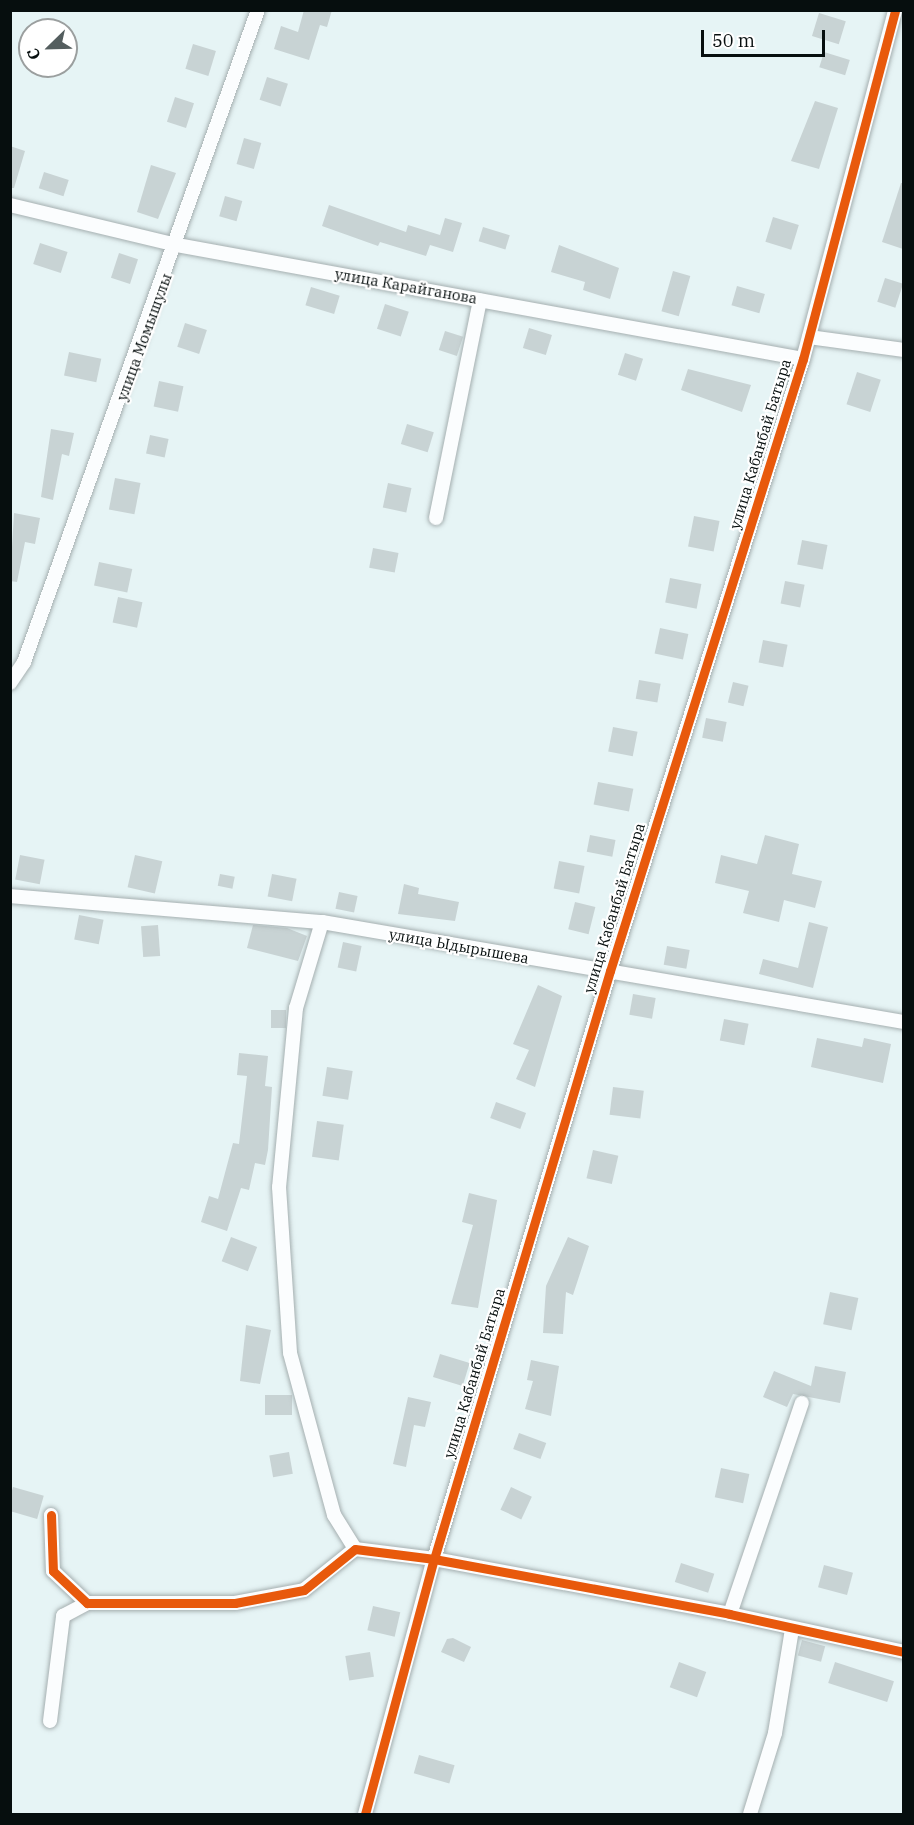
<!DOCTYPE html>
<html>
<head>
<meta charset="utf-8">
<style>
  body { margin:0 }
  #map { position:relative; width:914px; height:1825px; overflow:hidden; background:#e6f4f5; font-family:"IBM Plex Serif",serif }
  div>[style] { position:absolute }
  .building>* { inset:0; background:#c8d3d4; transform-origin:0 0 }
  .roads { filter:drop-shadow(0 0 2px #a5afb0) drop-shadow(0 0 2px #a5afb0) }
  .minor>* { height:14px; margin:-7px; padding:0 7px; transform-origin:7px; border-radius:7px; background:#fbfdfe }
  .cycleway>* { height:9px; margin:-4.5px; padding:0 4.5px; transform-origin:4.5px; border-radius:4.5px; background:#e8590c }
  span { translate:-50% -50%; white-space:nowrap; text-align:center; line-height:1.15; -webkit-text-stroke:4.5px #fff; paint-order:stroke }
  .street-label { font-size:15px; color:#060e0e }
  .frame { position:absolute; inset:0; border:12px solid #060e0e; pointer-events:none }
  .north { position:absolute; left:18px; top:18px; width:60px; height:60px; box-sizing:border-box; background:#fff; border:2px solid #9b9f9f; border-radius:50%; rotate:247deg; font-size:16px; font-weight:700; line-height:24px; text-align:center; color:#060e0e }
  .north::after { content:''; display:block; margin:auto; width:21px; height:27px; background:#545e5f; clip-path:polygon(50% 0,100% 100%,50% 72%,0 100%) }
  .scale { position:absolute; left:701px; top:30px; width:124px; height:27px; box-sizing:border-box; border:3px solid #060e0e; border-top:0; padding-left:8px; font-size:18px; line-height:21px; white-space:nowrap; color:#060e0e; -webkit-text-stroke:4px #fff; paint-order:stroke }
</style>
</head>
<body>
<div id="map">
  <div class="building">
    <div style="clip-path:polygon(304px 10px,332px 10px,327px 27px,320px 25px,309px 60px,274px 49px,281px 26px,298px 32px)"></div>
    <div style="left:819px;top:13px;width:28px;height:24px;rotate:17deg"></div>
    <div style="left:193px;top:44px;width:24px;height:26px;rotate:17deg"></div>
    <div style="left:824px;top:52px;width:27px;height:16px;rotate:17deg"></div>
    <div style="left:267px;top:77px;width:22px;height:24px;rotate:18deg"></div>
    <div style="left:175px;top:97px;width:20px;height:26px;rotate:18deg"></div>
    <div style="clip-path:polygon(815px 101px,838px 108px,819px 169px,791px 161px)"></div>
    <div style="left:244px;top:138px;width:18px;height:27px;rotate:16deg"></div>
    <div style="clip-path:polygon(10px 146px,25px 151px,14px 188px,10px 188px)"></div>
    <div style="clip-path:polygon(151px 165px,176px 173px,158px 219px,137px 212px)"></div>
    <div style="left:44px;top:172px;width:26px;height:17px;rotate:18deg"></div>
    <div style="clip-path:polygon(901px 183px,903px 183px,903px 249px,882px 242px)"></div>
    <div style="left:225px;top:196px;width:18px;height:21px;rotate:16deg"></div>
    <div style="clip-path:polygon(329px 205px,406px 232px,408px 225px,440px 235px,445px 218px,462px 223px,453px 252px,430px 245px,426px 256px,380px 242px,378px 246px,322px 226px)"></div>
    <div style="left:773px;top:217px;width:27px;height:26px;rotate:17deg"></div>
    <div style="left:483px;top:227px;width:28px;height:15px;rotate:17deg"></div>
    <div style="left:40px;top:243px;width:29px;height:22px;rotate:18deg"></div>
    <div style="clip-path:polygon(559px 245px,619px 268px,610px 299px,583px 290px,585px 282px,551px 272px)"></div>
    <div style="left:119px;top:253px;width:20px;height:26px;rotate:18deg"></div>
    <div style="left:673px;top:271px;width:18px;height:42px;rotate:16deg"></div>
    <div style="left:885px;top:278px;width:19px;height:25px;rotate:18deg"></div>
    <div style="left:737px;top:286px;width:29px;height:20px;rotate:16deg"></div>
    <div style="left:311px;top:287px;width:30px;height:19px;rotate:17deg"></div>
    <div style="left:385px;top:304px;width:25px;height:26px;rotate:18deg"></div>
    <div style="left:185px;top:323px;width:23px;height:25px;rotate:18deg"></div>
    <div style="left:529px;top:328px;width:24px;height:21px;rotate:17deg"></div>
    <div style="left:445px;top:331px;width:19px;height:20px;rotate:18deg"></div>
    <div style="left:69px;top:352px;width:33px;height:24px;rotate:12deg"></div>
    <div style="left:625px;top:353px;width:19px;height:23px;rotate:18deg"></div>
    <div style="clip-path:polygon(688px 369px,751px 385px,742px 412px,681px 390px)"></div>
    <div style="left:857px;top:372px;width:25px;height:34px;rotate:18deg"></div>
    <div style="left:159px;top:381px;width:25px;height:26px;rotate:12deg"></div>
    <div style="left:407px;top:424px;width:28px;height:21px;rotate:17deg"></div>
    <div style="clip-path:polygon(51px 429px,74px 433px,69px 456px,62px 454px,53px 500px,41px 497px)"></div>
    <div style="left:150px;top:435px;width:19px;height:19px;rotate:12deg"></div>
    <div style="left:115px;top:478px;width:26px;height:32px;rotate:11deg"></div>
    <div style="left:388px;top:483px;width:24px;height:25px;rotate:12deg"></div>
    <div style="clip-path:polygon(14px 513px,40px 518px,35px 544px,25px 542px,17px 582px,10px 581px)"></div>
    <div style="left:694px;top:516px;width:26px;height:31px;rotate:11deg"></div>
    <div style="left:802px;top:540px;width:26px;height:25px;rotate:11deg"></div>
    <div style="left:373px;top:548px;width:26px;height:20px;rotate:11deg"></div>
    <div style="left:99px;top:562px;width:34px;height:24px;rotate:12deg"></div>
    <div style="left:670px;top:578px;width:32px;height:25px;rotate:11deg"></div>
    <div style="left:785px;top:581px;width:20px;height:23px;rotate:11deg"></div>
    <div style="left:118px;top:597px;width:25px;height:26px;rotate:12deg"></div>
    <div style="left:660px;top:628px;width:29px;height:26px;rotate:12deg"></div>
    <div style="left:763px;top:640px;width:25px;height:23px;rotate:11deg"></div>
    <div style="left:639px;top:680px;width:22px;height:19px;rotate:10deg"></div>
    <div style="left:733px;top:682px;width:16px;height:21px;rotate:14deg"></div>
    <div style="left:706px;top:718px;width:21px;height:20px;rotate:11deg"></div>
    <div style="left:613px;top:727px;width:25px;height:25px;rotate:11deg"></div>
    <div style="left:598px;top:782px;width:36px;height:23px;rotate:11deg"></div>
    <div style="left:590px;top:835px;width:26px;height:17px;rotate:11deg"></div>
    <div style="clip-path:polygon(765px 835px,799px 844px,792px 874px,822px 881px,815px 908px,784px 900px,779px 922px,743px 913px,749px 891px,715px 883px,721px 855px,757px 864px)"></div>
    <div style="left:20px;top:855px;width:25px;height:25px;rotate:11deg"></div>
    <div style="left:135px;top:855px;width:28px;height:33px;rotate:13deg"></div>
    <div style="left:559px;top:861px;width:26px;height:28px;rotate:11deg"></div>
    <div style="left:220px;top:874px;width:15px;height:12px;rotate:11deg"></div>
    <div style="left:272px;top:874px;width:25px;height:23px;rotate:11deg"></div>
    <div style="clip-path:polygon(404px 884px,419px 888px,418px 894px,459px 902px,455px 921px,398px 914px)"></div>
    <div style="left:339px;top:892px;width:19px;height:17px;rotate:12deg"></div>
    <div style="left:575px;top:902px;width:21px;height:28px;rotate:14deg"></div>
    <div style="left:79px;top:915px;width:25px;height:25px;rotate:11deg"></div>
    <div style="clip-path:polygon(809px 922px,828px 927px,813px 988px,759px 974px,763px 959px,798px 968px)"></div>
    <div style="left:158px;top:925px;width:31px;height:17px;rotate:86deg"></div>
    <div style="clip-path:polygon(253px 925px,287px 928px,307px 936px,298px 961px,247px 948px)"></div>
    <div style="left:343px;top:942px;width:19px;height:26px;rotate:12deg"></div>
    <div style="left:667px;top:946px;width:23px;height:19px;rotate:10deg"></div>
    <div style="clip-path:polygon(538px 985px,562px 996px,535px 1087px,516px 1079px,529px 1050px,513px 1044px)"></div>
    <div style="left:633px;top:994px;width:23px;height:21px;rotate:10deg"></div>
    <div style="left:271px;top:1010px;width:15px;height:18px"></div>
    <div style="left:724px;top:1019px;width:25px;height:22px;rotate:11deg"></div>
    <div style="clip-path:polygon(817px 1038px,862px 1047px,864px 1038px,891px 1044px,883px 1083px,811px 1067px)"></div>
    <div style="clip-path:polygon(239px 1053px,268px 1056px,265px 1086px,272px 1087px,268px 1150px,265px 1165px,255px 1163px,249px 1190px,241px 1188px,227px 1231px,201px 1222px,209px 1196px,218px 1199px,233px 1143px,239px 1144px,247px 1076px,237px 1075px)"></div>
    <div style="left:327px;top:1067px;width:26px;height:29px;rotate:9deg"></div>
    <div style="left:613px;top:1087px;width:31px;height:28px;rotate:7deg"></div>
    <div style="left:496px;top:1102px;width:32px;height:17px;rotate:20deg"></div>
    <div style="left:317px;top:1121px;width:27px;height:36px;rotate:8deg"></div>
    <div style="left:593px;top:1150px;width:26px;height:29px;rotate:13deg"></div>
    <div style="clip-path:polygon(469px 1193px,497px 1200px,478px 1308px,451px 1304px,473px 1225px,462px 1222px)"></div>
    <div style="left:231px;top:1237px;width:28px;height:26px;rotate:21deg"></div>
    <div style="clip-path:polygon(568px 1237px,589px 1246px,573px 1295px,566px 1292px,563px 1334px,543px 1333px,546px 1286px)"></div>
    <div style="left:830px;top:1292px;width:29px;height:33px;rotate:12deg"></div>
    <div style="clip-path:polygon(246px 1325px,271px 1330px,260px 1384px,240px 1381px)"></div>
    <div style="left:440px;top:1354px;width:31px;height:24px;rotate:17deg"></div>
    <div style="clip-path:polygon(531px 1360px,559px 1366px,551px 1416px,525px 1409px,533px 1381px,527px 1380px)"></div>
    <div style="clip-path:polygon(815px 1366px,846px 1372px,840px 1403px,793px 1394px,787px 1407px,763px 1397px,774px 1371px,811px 1386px)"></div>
    <div style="left:265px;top:1395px;width:27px;height:20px"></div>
    <div style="clip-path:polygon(408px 1397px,431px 1402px,425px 1427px,414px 1425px,406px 1467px,393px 1464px)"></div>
    <div style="left:519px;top:1433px;width:29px;height:17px;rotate:20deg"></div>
    <div style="left:289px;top:1452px;width:22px;height:20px;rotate:80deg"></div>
    <div style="left:721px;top:1468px;width:29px;height:30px;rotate:12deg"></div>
    <div style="left:13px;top:1487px;width:32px;height:24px;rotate:16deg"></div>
    <div style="left:511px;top:1487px;width:23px;height:25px;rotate:25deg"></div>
    <div style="left:681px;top:1563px;width:35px;height:20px;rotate:18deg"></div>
    <div style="left:824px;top:1565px;width:30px;height:23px;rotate:15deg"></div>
    <div style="left:373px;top:1606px;width:28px;height:25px;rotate:13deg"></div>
    <div style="clip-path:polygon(453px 1638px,471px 1647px,464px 1662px,441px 1652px,447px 1639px)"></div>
    <div style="left:802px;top:1640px;width:24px;height:16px;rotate:15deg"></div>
    <div style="left:370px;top:1652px;width:25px;height:25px;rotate:81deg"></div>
    <div style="left:679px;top:1662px;width:29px;height:27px;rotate:20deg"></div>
    <div style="left:835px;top:1662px;width:62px;height:22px;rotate:18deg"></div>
    <div style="left:419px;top:1755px;width:37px;height:19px;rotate:16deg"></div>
  </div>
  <div class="roads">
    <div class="minor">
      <div style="left:10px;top:205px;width:172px;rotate:13.5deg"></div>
      <div style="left:177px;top:245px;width:636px;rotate:10.32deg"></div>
      <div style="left:809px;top:337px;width:96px;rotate:7.8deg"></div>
      <div style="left:436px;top:518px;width:222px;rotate:-78.6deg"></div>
      <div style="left:10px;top:683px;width:25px;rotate:-56deg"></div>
      <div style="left:24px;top:662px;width:693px;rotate:-70.26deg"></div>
      <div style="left:10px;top:896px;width:313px;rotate:4.8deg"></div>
      <div style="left:322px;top:922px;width:591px;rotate:9.75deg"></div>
      <div style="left:322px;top:922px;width:90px;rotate:106.8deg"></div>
      <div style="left:296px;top:1008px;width:180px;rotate:95.4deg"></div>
      <div style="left:279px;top:1187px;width:166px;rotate:86.2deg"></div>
      <div style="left:290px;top:1353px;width:168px;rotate:74.8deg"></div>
      <div style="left:334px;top:1515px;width:40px;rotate:58deg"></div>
      <div style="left:51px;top:1515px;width:56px;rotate:88deg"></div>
      <div style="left:53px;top:1571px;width:47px;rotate:43.3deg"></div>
      <div style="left:87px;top:1603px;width:148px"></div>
      <div style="left:235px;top:1603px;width:70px;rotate:-10.7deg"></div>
      <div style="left:304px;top:1590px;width:65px;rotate:-38.8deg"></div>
      <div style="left:355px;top:1549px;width:80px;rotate:7.2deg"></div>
      <div style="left:434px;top:1559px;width:301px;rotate:10.5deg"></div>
      <div style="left:730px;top:1614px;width:178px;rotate:12.3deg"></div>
      <div style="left:730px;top:1614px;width:223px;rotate:-71.2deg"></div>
      <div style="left:50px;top:1721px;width:106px;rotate:-82.9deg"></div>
      <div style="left:63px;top:1616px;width:27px;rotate:-28deg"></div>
      <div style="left:365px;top:1814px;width:264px;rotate:-74.9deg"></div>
      <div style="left:434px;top:1559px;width:614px;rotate:-73.34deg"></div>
      <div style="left:610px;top:971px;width:642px;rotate:-72.5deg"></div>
      <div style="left:803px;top:359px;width:361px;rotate:-75.2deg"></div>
      <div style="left:750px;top:1814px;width:85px;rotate:-72.8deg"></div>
      <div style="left:775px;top:1733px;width:105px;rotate:-80.7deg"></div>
    </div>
  </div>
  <div class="cycleway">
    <div style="left:51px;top:1515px;width:56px;rotate:88deg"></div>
    <div style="left:53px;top:1571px;width:47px;rotate:43.3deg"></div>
    <div style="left:87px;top:1603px;width:148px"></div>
    <div style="left:235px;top:1603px;width:70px;rotate:-10.7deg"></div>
    <div style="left:304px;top:1590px;width:65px;rotate:-38.8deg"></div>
    <div style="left:355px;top:1549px;width:80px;rotate:7.2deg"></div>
    <div style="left:434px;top:1559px;width:301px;rotate:10.5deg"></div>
    <div style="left:730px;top:1614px;width:178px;rotate:12.3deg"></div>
    <div style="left:365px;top:1814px;width:264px;rotate:-74.9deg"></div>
    <div style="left:434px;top:1559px;width:614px;rotate:-73.34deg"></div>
    <div style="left:610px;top:971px;width:642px;rotate:-72.5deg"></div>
    <div style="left:803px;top:359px;width:361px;rotate:-75.2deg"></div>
  </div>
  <div class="street-label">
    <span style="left:406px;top:286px;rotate:10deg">улица Карайганова</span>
    <span style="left:144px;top:337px;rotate:-70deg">улица Момышулы</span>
    <span style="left:760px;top:444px;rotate:-73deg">улица Кабанбай Батыра</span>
    <span style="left:614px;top:908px;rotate:-73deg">улица Кабанбай Батыра</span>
    <span style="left:459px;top:946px;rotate:10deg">улица Ыдырышева</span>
    <span style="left:474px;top:1373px;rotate:-73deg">улица Кабанбай Батыра</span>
  </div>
  <div class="frame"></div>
  <div class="north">С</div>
  <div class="scale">50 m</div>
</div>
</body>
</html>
